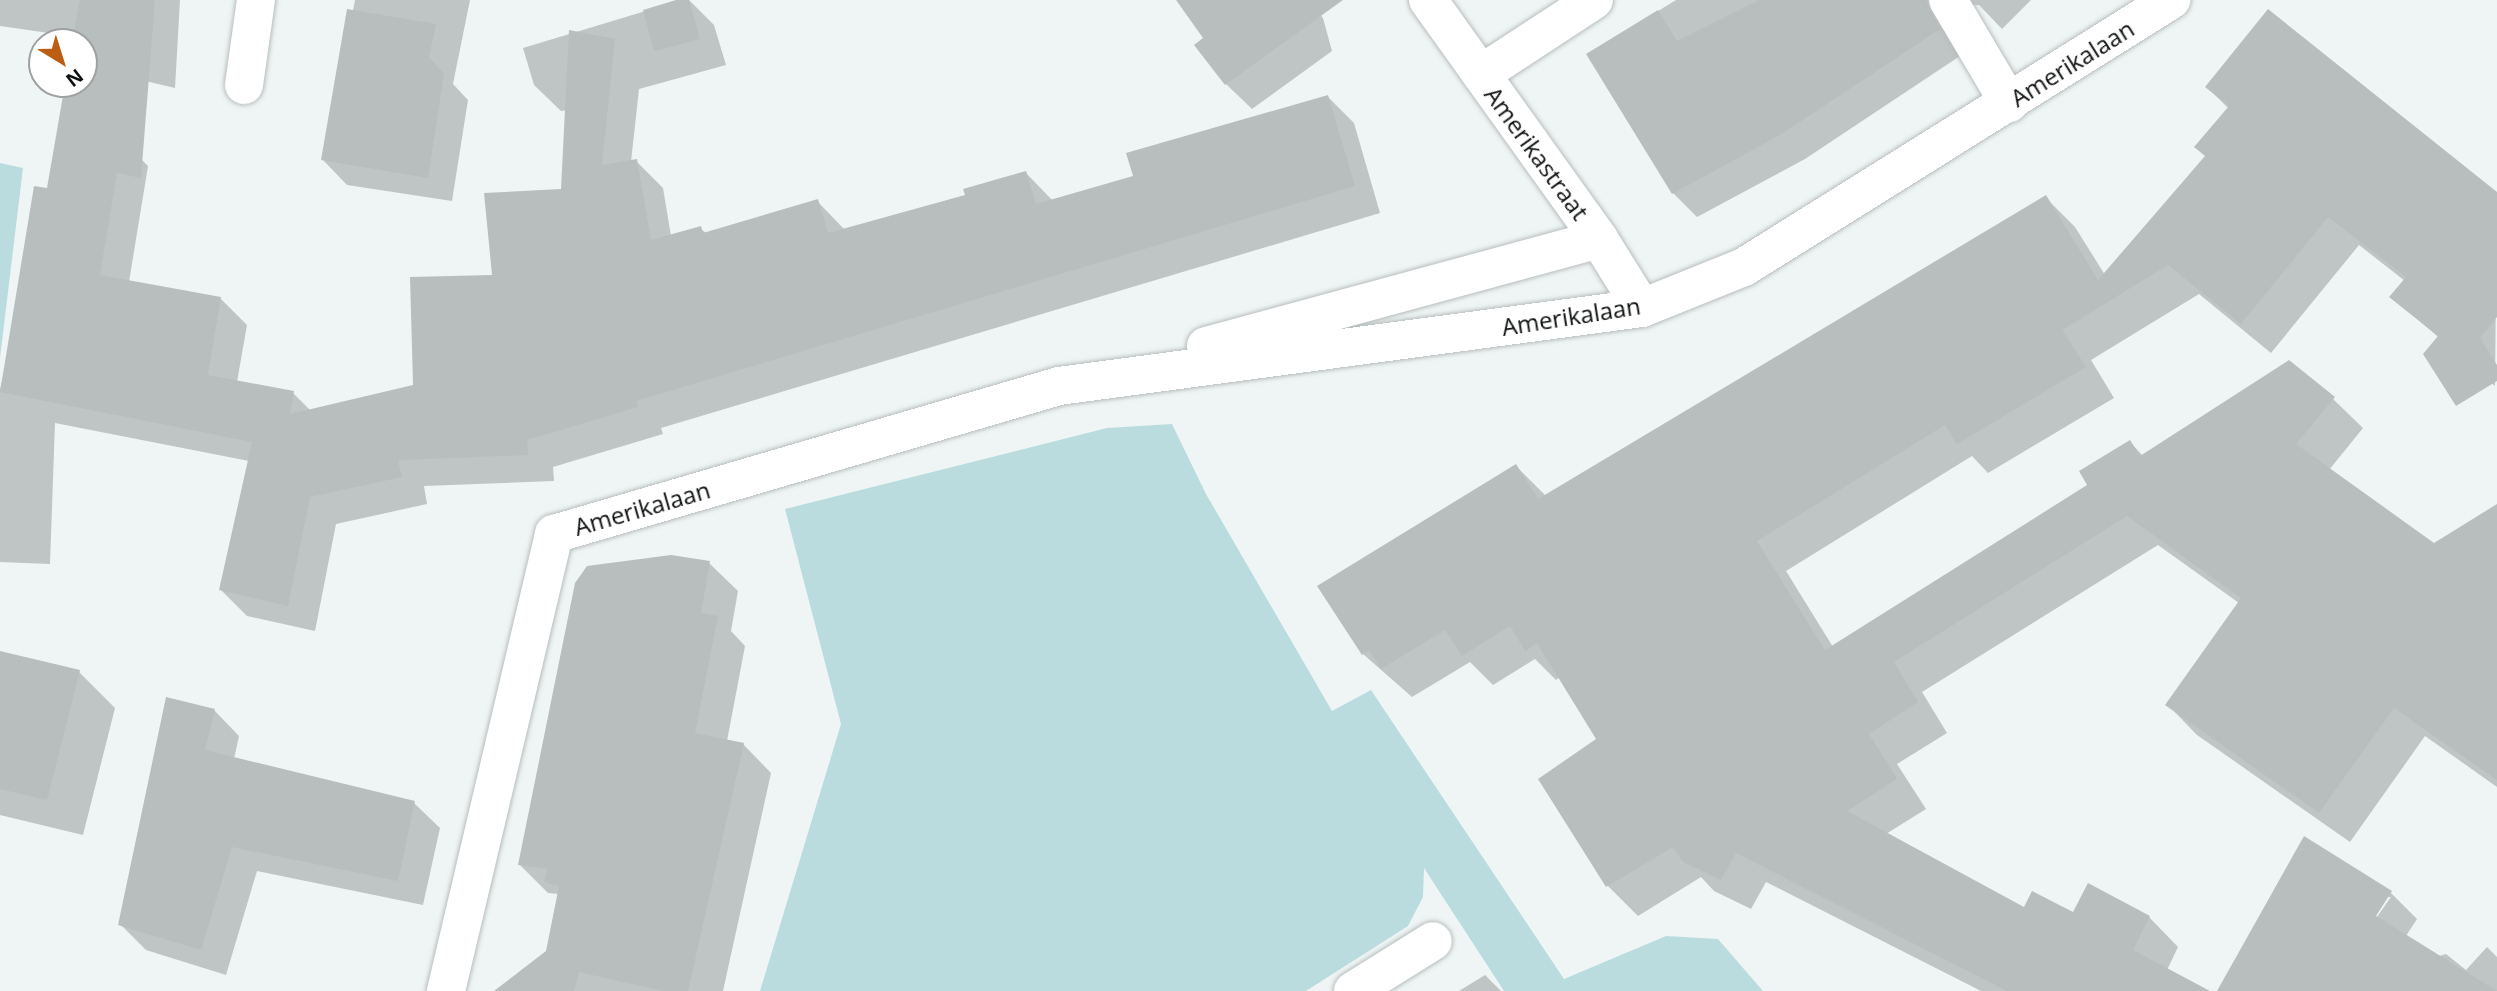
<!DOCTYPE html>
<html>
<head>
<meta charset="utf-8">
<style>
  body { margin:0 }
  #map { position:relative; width:2497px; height:991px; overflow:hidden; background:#eff5f5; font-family:"Open Sans",sans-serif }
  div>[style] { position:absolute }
  .green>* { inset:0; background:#bbdcde }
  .shadow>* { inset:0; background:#0003 }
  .building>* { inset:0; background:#b8bebe }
  .roads { filter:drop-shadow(0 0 2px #b8bdbd) drop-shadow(0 0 2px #b8bdbd) }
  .minor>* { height:38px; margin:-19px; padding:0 19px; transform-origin:19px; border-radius:19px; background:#fff }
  span { translate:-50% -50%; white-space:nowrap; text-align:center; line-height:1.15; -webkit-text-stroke:5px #fff; paint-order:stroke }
  .street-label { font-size:24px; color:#0f1111 }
  .north { position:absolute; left:28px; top:28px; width:70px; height:70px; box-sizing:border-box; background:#fff; border:2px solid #9fa0a0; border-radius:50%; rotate:142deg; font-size:19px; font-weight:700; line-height:28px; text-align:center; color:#0f1111 }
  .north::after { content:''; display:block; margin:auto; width:24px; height:32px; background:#bc5d14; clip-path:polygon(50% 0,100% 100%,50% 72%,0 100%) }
</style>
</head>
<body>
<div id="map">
  <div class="green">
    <div style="clip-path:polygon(0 163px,23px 168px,0 358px)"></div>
    <div style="clip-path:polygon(1172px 424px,1206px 494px,1332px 711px,1371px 690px,1564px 979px,1666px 936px,1718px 939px,1763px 991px,1504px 991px,1424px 868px,1423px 897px,1408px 926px,1306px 991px,760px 991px,841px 724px,785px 509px,1107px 428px)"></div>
  </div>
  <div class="shadow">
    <div style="clip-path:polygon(0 0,180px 0,175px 88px,99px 70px,84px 59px,84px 42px,57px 42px,49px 33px,0 26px)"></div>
    <div style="clip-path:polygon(355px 0,470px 0,453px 84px,468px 100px,452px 201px,347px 185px,323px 160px)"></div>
    <div style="clip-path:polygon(682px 0,689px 0,714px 25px,726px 65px,639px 89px,631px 162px,636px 161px,663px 188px,671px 236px,700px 228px,707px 234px,817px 201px,845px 230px,967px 197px,1026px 173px,1053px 201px,1135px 177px,1328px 97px,1354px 123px,1380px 213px,661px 428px,663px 434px,553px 467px,554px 481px,424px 486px,427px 504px,336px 524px,315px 631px,247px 616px,221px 590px,249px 461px,55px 423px,50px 564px,0 562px,0 389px,48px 190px,122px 140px,148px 166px,129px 282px,221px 299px,247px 325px,237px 382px,293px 393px,311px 411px,415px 387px,562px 191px,567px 110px,561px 111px,534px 85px,523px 48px)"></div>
    <div style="clip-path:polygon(1178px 0,1309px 0,1323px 18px,1332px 51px,1252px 109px,1226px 84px,1206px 38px)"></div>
    <div style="clip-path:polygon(1676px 0,2031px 0,2002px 29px,1979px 5px,1961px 5px,1963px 54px,1805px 159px,1697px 217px,1673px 193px,1588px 54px)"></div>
    <div style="clip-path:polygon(2207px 87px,2497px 195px,2495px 386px,2392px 297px,2405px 281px,2359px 245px,2271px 353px,2199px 294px,2091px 360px,2114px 398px,1988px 473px,1972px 456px,1786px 571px,1833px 647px,2090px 486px,2130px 442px,2143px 456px,2333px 399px,2363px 428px,2329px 470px,2433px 545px,2497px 506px,2497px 787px,2425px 736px,2350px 842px,2197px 735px,2168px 705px,2239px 603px,2158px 545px,1922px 692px,1947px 733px,1897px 764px,1926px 809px,1886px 834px,2025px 909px,2149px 917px,2178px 947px,2167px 970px,2206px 991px,1981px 991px,1766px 882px,1751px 909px,1714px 891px,1701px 877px,1638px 916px,1608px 886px,1598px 740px,1560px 677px,1556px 680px,1535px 659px,1493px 685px,1470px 662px,1412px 697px,1363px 654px,1516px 466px,1546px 496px,2045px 197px,2075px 227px,2105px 275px,2206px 157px,2229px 109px)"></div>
    <div style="clip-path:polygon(709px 563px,738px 591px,731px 631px,745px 646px,727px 741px,743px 744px,771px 773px,723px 991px,573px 991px,559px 894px,548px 893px,520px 865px)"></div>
    <div style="clip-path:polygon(0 653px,79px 672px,115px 708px,83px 835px,0 815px)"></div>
    <div style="clip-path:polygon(214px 710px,239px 736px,234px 759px,414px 803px,440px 828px,423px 905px,257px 871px,226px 975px,146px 950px,120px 924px)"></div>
    <div style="clip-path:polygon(evenodd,2305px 839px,2391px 893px,2417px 919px,2406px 936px,2439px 956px,2446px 954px,2466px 970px,2487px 947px,2497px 957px,2497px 991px,2253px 991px,2305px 839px,2386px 897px,2391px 897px,2372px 924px,2370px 922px,2386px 897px)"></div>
    <div style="clip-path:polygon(1485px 975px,1501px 991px,1459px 991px)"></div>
  </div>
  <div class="building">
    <div style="clip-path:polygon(80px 0,155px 0,141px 178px,117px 173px,100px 275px,221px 297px,208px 375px,294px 391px,290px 414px,413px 385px,410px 277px,492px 275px,484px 193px,561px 189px,569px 30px,615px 39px,602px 165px,637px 159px,651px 240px,701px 226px,703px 233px,818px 199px,828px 233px,965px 195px,963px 189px,1026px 171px,1036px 204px,1133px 176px,1126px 153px,1328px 95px,1355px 186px,636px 401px,638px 407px,527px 440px,528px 455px,398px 460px,402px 477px,310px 497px,288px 606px,219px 590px,252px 442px,0 392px,34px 186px,47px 188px,65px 84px,84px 84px,84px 42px,72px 42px)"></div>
    <div style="clip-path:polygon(676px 0,689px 0,700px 39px,654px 51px,643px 10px)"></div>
    <div style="clip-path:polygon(1176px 0,1343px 0,1225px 85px,1194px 45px,1203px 38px)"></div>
    <div style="clip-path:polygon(1759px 0,1926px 0,1940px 29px,1780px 135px,1672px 194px,1586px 54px,1658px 10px,1677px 41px)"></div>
    <div style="clip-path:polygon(347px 9px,436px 24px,429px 57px,444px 74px,428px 178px,321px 160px)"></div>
    <div style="clip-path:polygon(2268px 9px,2497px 192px,2497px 317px,2480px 338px,2497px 365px,2497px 381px,2456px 406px,2423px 354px,2438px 336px,2389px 297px,2406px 277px,2328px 217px,2241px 324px,2168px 265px,2062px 330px,2086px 367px,1957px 444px,1945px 425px,1757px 541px,1825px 650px,2087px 485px,2079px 471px,2130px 440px,2140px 456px,2289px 360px,2335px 397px,2296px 444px,2434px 543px,2497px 504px,2497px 780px,2394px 708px,2319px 813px,2165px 705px,2241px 598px,2127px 516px,1894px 662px,1918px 702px,1869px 734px,1897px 779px,1847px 811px,2024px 907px,2032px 891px,2073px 912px,2088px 883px,2150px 916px,2133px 950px,2210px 991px,2007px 991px,1736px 853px,1721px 880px,1683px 862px,1673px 847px,1606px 887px,1538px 779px,1596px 739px,1537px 643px,1525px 651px,1510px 626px,1462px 656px,1445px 630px,1381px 669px,1369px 650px,1362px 655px,1317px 586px,1516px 464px,1538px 499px,2046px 195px,2098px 280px,2205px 156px,2194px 147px,2229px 106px,2205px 87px)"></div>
    <div style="clip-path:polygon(671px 555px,710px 561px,701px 613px,718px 616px,695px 733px,744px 743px,688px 991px,663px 991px,579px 972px,574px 991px,494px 991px,546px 951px,559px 886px,544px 882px,547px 869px,518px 865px,575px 583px,587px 566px)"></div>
    <div style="clip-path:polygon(0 651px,80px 670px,47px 800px,0 789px)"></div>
    <div style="clip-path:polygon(166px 697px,215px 709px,205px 750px,415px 801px,398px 881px,232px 847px,201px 950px,118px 925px)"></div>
    <div style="clip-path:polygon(2304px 836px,2392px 891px,2376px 916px,2497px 991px,2217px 991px)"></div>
  </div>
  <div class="roads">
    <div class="minor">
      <div style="left:1428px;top:0;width:294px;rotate:54.4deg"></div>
      <div style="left:1599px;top:239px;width:81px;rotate:58.1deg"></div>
      <div style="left:1948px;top:0;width:120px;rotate:59.4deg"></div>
      <div style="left:1481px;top:74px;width:135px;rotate:-33.2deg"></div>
      <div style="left:244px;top:85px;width:86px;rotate:-82deg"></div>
      <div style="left:1206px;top:346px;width:407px;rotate:-15.2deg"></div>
      <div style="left:446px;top:991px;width:470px;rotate:-76.7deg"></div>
      <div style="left:554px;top:534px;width:526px;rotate:-16.33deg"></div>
      <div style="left:1059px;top:386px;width:588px;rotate:-7.62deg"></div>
      <div style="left:1642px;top:308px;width:110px;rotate:-21.9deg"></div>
      <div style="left:1744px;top:267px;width:504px;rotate:-32.02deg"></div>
      <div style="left:1353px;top:991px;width:94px;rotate:-32deg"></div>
    </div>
  </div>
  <div class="street-label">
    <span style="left:2072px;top:63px;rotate:-32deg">Amerikalaan</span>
    <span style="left:1537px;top:153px;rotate:54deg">Amerikastraat</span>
    <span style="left:1571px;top:316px;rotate:-9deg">Amerikalaan</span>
    <span style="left:642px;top:508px;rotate:-16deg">Amerikalaan</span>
  </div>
  <div class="north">N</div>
</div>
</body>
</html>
